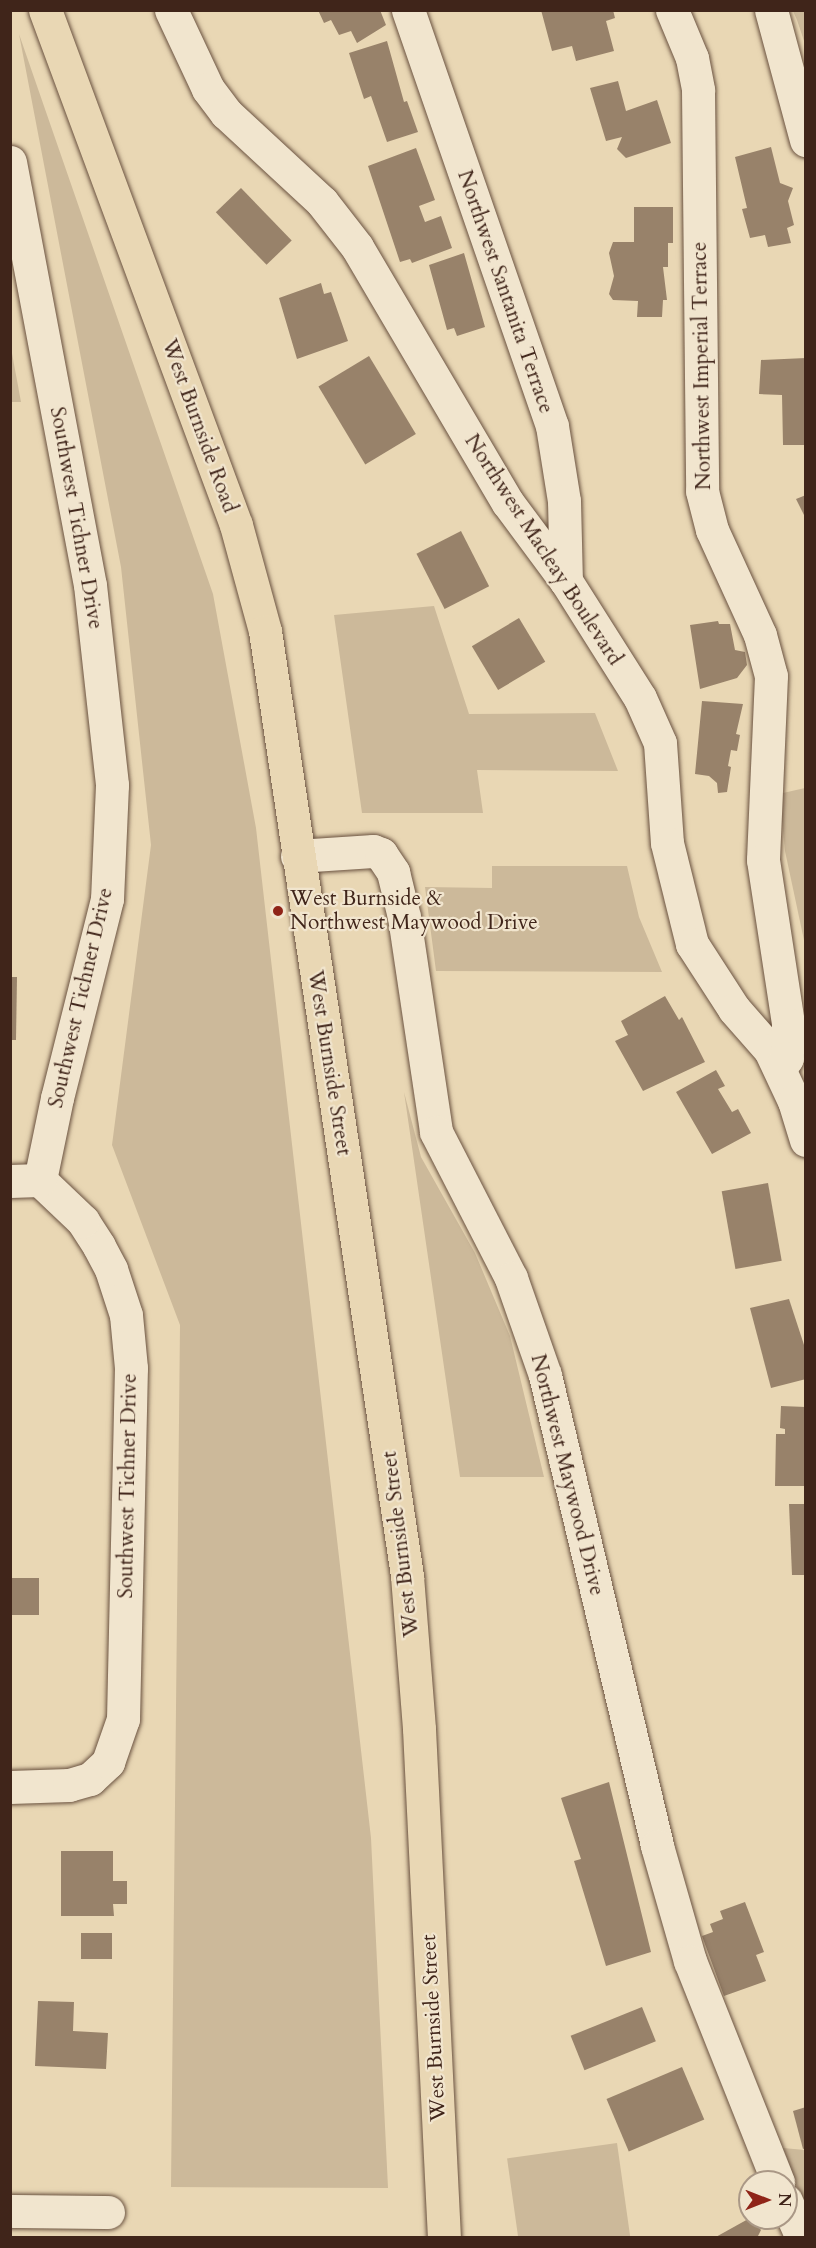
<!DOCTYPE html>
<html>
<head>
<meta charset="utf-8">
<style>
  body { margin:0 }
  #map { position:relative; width:816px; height:2248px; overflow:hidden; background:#e9d7b4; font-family:Cardo,serif }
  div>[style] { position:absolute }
  .green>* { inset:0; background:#ccb99a; transform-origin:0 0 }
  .building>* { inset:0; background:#98826a; transform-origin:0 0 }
  .roads { filter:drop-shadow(0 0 2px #6a5240) drop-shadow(0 0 2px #6a5240) }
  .street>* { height:33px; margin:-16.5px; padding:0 16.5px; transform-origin:16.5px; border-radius:16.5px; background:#f1e5ce }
  .secondary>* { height:33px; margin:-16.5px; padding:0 16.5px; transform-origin:16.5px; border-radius:16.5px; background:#f1e5ce }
  .primary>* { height:33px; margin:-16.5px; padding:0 16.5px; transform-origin:16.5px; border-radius:16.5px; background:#e9d7b4 }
  .dots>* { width:16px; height:16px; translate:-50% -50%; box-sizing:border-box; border:3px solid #f1e5ce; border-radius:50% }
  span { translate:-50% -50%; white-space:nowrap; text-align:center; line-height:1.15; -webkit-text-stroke:4.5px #f1e5ce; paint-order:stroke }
  .street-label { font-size:21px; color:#40251a }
  .poi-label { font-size:21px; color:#40251a }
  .left { translate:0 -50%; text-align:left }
  .frame { position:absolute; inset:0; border:12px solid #40251a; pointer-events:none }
  .north { position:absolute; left:738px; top:2170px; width:60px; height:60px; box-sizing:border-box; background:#f1e5ce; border:2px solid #aa9886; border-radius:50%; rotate:90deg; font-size:16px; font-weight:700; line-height:24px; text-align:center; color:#40251a }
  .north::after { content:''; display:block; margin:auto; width:21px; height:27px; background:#8f2418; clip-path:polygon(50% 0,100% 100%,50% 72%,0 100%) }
</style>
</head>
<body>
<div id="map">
  <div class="green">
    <div style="clip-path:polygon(793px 11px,805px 11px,805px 44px,797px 20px)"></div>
    <div style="clip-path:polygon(19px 34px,213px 594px,256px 828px,371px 1838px,388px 2188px,171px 2187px,180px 1325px,112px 1145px,151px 845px,121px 567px)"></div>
    <div style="clip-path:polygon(11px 348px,21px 402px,11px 402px)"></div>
    <div style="clip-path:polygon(434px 606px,469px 714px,595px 713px,618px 771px,477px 770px,483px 813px,362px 813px,334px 615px)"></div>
    <div style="clip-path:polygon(805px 788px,806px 788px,805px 945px,785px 851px,782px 820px,783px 793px)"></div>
    <div style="clip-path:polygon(492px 866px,627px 866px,639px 917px,662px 972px,436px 971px,425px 887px,492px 888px)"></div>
    <div style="clip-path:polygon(404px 1092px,421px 1157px,475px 1253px,510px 1336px,544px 1477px,460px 1477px)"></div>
    <div style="left:617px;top:2143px;width:95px;height:111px;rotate:82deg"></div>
    <div style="clip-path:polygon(783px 2148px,805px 2150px,805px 2206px,802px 2200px)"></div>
  </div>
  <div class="building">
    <div style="clip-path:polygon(318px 10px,380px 10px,386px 25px,357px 43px,351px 31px,339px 35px,331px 20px,324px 23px)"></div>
    <div style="clip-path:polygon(541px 10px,613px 10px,615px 18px,606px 21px,614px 51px,576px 61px,572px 46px,552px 51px)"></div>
    <div style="clip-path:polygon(387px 41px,404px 102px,407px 101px,418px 132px,387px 142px,371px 96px,364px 99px,349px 53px)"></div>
    <div style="clip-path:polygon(618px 81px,626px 111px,657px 100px,671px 143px,626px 158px,617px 149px,622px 137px,606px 141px,590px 88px)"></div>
    <div style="clip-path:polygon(771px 147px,780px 183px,793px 188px,788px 201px,794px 225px,787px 228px,791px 243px,768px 247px,765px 235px,750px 238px,742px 209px,747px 208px,735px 157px)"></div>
    <div style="clip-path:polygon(416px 148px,435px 200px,419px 206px,425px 222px,441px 216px,452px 248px,412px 263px,410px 259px,400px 262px,368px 166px)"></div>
    <div style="left:241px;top:188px;width:73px;height:35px;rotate:46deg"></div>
    <div style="clip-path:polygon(634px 207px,673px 207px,673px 243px,668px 243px,668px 267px,663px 267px,667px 300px,663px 300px,662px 317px,637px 317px,638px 301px,613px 300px,609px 294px,614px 276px,609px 253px,613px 242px,634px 242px)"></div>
    <div style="clip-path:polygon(464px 253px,485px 327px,457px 336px,454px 328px,447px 330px,429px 265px)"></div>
    <div style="clip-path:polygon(321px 283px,324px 294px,331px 292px,348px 341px,297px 359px,279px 298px)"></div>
    <div style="left:369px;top:356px;width:91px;height:59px;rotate:59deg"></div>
    <div style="clip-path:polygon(806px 358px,806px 445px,783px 445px,782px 395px,759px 394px,761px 360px)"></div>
    <div style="clip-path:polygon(806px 495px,806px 519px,796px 499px)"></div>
    <div style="left:461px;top:531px;width:62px;height:50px;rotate:63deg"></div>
    <div style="left:519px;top:618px;width:51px;height:55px;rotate:59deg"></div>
    <div style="clip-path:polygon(718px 621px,719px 624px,730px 624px,735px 650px,745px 652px,747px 665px,737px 678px,700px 689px,690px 625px)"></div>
    <div style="clip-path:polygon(702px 701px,743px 704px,736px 734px,740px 735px,737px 751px,731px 750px,728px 766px,731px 767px,727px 792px,718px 793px,717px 783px,709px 776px,695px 774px)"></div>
    <div style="clip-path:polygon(10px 977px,17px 977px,16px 1040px,10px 1040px)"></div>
    <div style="clip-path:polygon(665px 996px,679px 1020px,682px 1017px,705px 1062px,643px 1091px,615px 1041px,628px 1035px,621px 1021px)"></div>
    <div style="clip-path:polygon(716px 1070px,725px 1086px,718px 1089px,732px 1112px,738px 1109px,751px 1133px,712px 1154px,676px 1092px)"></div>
    <div style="left:768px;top:1183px;width:79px;height:47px;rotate:80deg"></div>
    <div style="clip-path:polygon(789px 1299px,806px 1351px,806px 1379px,771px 1388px,750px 1308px)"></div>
    <div style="clip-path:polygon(781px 1406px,806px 1407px,806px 1486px,775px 1486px,776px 1434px,785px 1434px,785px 1429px,780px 1428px)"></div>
    <div style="clip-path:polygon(789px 1504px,806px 1504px,806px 1575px,792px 1575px)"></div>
    <div style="left:10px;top:1578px;width:29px;height:37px"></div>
    <div style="clip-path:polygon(609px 1782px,651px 1952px,606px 1966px,574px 1861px,581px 1859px,561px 1798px)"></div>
    <div style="clip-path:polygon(61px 1851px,113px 1851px,113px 1881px,127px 1881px,127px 1904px,113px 1904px,114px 1916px,61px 1916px)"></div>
    <div style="clip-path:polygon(745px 1902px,764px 1952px,756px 1955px,766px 1981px,724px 1996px,702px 1936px,713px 1932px,710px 1924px,723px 1919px,720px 1911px)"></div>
    <div style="left:81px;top:1933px;width:31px;height:26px"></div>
    <div style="clip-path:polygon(38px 2001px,74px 2002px,73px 2031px,108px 2033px,106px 2069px,35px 2066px)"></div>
    <div style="left:642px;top:2007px;width:37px;height:77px;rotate:68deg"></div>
    <div style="left:682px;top:2067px;width:57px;height:82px;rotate:67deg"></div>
    <div style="clip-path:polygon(806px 2107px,806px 2148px,803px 2149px,793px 2111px)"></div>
    <div style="clip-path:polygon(750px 2218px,761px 2230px,757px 2238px,714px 2238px)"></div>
  </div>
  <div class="roads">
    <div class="street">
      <div style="left:171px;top:10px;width:87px;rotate:64.9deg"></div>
      <div style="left:208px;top:89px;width:30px;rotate:53deg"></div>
      <div style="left:226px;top:113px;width:131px;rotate:42.8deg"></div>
      <div style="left:322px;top:202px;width:57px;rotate:52.1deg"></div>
      <div style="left:357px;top:247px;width:297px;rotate:59.5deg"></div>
      <div style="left:508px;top:503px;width:97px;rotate:53.4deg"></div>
      <div style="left:566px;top:581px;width:138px;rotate:57.7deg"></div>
      <div style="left:640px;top:698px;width:49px;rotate:66deg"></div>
      <div style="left:660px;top:743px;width:100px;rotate:86deg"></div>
      <div style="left:667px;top:843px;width:104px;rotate:76.1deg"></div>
      <div style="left:692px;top:944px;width:77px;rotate:57.1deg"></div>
      <div style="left:734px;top:1009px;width:55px;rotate:48.7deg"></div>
      <div style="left:770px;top:1050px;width:56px;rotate:64.8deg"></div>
      <div style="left:794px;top:1101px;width:41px;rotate:72.9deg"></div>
      <div style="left:408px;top:10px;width:440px;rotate:70.9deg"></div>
      <div style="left:552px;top:426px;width:76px;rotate:80.9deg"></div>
      <div style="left:564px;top:501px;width:80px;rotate:88.6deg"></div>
      <div style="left:672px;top:10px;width:52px;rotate:67.4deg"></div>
      <div style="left:692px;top:58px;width:33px;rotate:79deg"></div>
      <div style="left:698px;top:90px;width:401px;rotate:89.4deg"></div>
      <div style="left:702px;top:491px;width:40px;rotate:75.6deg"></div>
      <div style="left:712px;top:530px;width:115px;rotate:65.4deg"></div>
      <div style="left:760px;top:635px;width:42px;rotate:75deg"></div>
      <div style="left:771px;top:676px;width:184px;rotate:92.5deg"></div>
      <div style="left:763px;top:860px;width:166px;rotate:81.3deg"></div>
      <div style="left:788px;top:1024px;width:34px;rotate:92deg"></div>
      <div style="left:787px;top:1058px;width:12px;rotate:125deg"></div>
      <div style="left:771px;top:10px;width:135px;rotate:74.9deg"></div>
      <div style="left:297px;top:856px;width:76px;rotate:-3.8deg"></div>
      <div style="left:373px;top:851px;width:9px;rotate:21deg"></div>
      <div style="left:381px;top:854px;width:22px;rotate:56deg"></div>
      <div style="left:393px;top:872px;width:46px;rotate:76.3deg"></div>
      <div style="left:404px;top:917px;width:217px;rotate:81.5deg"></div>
      <div style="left:436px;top:1132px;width:164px;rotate:62.8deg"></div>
      <div style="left:511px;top:1278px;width:103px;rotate:70.7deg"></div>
      <div style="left:545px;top:1375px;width:484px;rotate:76.6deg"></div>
      <div style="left:657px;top:1846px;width:120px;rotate:74deg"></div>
      <div style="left:690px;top:1961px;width:238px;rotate:68.3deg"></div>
      <div style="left:10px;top:1787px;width:59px;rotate:-1.9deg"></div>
      <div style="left:69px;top:1785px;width:22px;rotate:-16deg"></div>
      <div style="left:90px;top:1779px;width:25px;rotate:-43deg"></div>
      <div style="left:108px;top:1762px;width:46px;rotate:-70.8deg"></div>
      <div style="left:123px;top:1719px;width:351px;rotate:-88.7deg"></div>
      <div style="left:131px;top:1368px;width:53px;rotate:-95.4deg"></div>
      <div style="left:126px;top:1315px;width:48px;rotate:-108.1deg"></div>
      <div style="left:111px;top:1269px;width:26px;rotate:-118deg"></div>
      <div style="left:99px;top:1246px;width:30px;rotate:-123deg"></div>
      <div style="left:83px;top:1221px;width:59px;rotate:-136.4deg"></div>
      <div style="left:786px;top:2201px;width:40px;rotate:66.6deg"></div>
      <div style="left:10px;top:2211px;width:98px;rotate:0.6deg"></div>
    </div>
    <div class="secondary">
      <div style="left:10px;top:162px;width:430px;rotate:79.3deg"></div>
      <div style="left:90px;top:585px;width:201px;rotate:83.7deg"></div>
      <div style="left:112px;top:785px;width:114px;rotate:92.5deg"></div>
      <div style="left:107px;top:899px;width:205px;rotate:104.1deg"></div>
      <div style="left:57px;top:1098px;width:84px;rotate:101.7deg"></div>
      <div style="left:40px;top:1180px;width:30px;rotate:178deg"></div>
    </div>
    <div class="primary">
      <div style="left:45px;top:10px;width:549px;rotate:69.65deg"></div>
      <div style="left:236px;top:525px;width:110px;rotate:74.7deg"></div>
      <div style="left:265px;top:631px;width:956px;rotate:81.45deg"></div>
      <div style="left:407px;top:1576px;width:153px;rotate:85.5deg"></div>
      <div style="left:419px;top:1729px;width:510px;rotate:87.19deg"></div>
    </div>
  </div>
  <div class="dots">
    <div style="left:278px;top:911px;background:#8f2418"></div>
  </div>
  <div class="street-label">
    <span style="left:505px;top:292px;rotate:71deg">Northwest Santanita Terrace</span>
    <span style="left:702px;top:366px;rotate:-91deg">Northwest Imperial Terrace</span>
    <span style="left:199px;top:426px;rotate:70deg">West Burnside Road</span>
    <span style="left:76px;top:518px;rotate:80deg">Southwest Tichner Drive</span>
    <span style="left:543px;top:550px;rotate:57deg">Northwest Macleay Boulevard</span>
    <span style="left:81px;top:998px;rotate:-77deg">Southwest Tichner Drive</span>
    <span style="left:329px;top:1063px;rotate:81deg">West Burnside Street</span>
    <span style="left:567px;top:1475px;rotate:76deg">Northwest Maywood Drive</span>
    <span style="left:128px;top:1486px;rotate:-89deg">Southwest Tichner Drive</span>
    <span style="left:401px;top:1544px;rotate:-97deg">West Burnside Street</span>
    <span style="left:434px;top:2028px;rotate:-93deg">West Burnside Street</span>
  </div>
  <div class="poi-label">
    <span class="left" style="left:290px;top:911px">West Burnside &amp;<br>Northwest Maywood Drive</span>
  </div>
  <div class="frame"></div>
  <div class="north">N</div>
</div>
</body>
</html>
